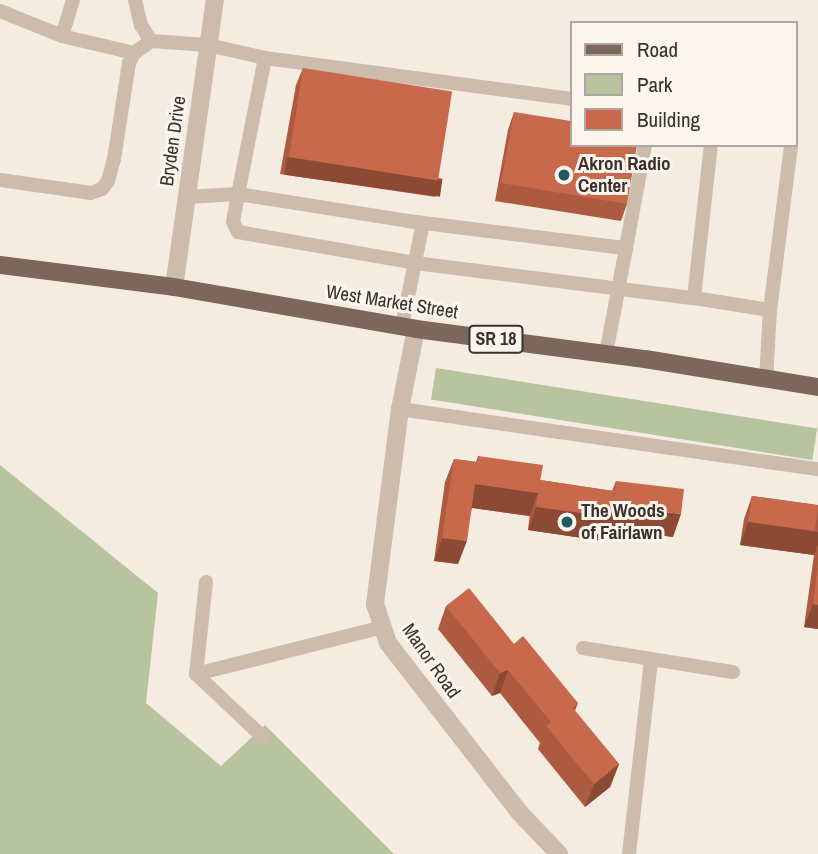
<!DOCTYPE html>
<html>
<head>
<meta charset="utf-8">
<style>
  body { margin:0 }
  #map { position:relative; width:818px; height:854px; overflow:hidden; background:#f4ebe1; font-family:"Archivo Narrow",sans-serif }
  div>[style] { position:absolute }
  .green>* { inset:0; background:#b8c4a0; transform-origin:0 0 }
  .service>* { height:14px; margin:-7px; padding:0 7px; transform-origin:7px; border-radius:7px; background:#cdbbac }
  .minor>* { height:18px; margin:-9px; padding:0 9px; transform-origin:9px; border-radius:9px; background:#cdbbac }
  .tertiary>* { height:18px; margin:-9px; padding:0 9px; transform-origin:9px; border-radius:9px; background:#cdbbac }
  .primary>* { height:18px; margin:-9px; padding:0 9px; transform-origin:9px; border-radius:9px; background:#7d675c }
  .wall>* { inset:0; background:#ac5a40 }
  .shaded-wall>* { inset:0; background:#8c4a34; transform-origin:0 0 }
  .building>* { inset:0; background:#c8694b; transform-origin:0 0 }
  .dots>* { width:19px; height:19px; translate:-50% -50%; box-sizing:border-box; border:4px solid #fbf5ee; border-radius:50% }
  span { translate:-50% -50%; white-space:nowrap; text-align:center; line-height:1.15; -webkit-text-stroke:6px #fbf5ee; paint-order:stroke }
  .shield-label span { padding:2px 5px; background:#fbf5ee; border:2px solid; border-radius:5px; -webkit-text-stroke-width:0 }
  .shield-label { font-size:18px; color:#3b302b; font-weight:700 }
  .street-label { font-size:19px; color:#3b302b }
  .poi-label { font-size:19px; color:#3b302b; font-weight:700 }
  .left { translate:0 -50%; text-align:left }
  .legend { position:absolute; left:570px; top:21px; width:228px; height:126px; box-sizing:border-box; background:#fbf5ee; border:2px solid #aea6a0; margin:0; padding:9px 12px; list-style:none; font-size:21px; color:#3b302b }
  .legend li { display:flex; align-items:center; gap:14px; height:35px }
  .legend b { width:35px; border:2px solid #aea6a0 }
</style>
</head>
<body>
<div id="map">
  <div class="green">
    <div style="left:436px;top:368px;width:386px;height:32px;rotate:9deg"></div>
    <div style="clip-path:polygon(0 465px,158px 593px,146px 703px,221px 766px,265px 725px,394px 854px,0 854px)"></div>
  </div>
  <div class="service">
    <div style="left:135px;top:0;width:26px;rotate:77deg"></div>
    <div style="left:141px;top:25px;width:19px;rotate:58deg"></div>
    <div style="left:0;top:11px;width:67px;rotate:22deg"></div>
    <div style="left:62px;top:36px;width:74px;rotate:13.3deg"></div>
    <div style="left:62px;top:36px;width:38px;rotate:-73deg"></div>
    <div style="left:265px;top:58px;width:139px;rotate:101.2deg"></div>
    <div style="left:238px;top:194px;width:172px;rotate:9deg"></div>
    <div style="left:408px;top:221px;width:220px;rotate:7.1deg"></div>
    <div style="left:626px;top:248px;width:108px;rotate:100.7deg"></div>
    <div style="left:0;top:180px;width:92px;rotate:8.1deg"></div>
    <div style="left:91px;top:193px;width:12px;rotate:-20deg"></div>
    <div style="left:102px;top:189px;width:10px;rotate:-53deg"></div>
    <div style="left:108px;top:181px;width:23px;rotate:-75deg"></div>
    <div style="left:114px;top:159px;width:97px;rotate:-81.1deg"></div>
    <div style="left:129px;top:63px;width:11px;rotate:-63deg"></div>
    <div style="left:134px;top:53px;width:21px;rotate:-35deg"></div>
    <div style="left:151px;top:41px;width:57px;rotate:4deg"></div>
    <div style="left:208px;top:45px;width:58px;rotate:12.8deg"></div>
    <div style="left:265px;top:58px;width:309px;rotate:7.6deg"></div>
    <div style="left:187px;top:197px;width:51px;rotate:-3.4deg"></div>
    <div style="left:238px;top:194px;width:28px;rotate:100deg"></div>
    <div style="left:233px;top:222px;width:11px;rotate:63deg"></div>
    <div style="left:238px;top:232px;width:180px;rotate:9.9deg"></div>
    <div style="left:415px;top:263px;width:281px;rotate:7.2deg"></div>
    <div style="left:694px;top:298px;width:154px;rotate:-83.7deg"></div>
    <div style="left:626px;top:248px;width:105px;rotate:-79.5deg"></div>
    <div style="left:694px;top:298px;width:77px;rotate:9deg"></div>
    <div style="left:770px;top:310px;width:69px;rotate:93.3deg"></div>
    <div style="left:770px;top:310px;width:166px;rotate:-82.7deg"></div>
    <div style="left:402px;top:326px;width:105px;rotate:-78.5deg"></div>
    <div style="left:400px;top:409px;width:422px;rotate:8.2deg"></div>
    <div style="left:206px;top:582px;width:93px;rotate:96.2deg"></div>
    <div style="left:196px;top:674px;width:93px;rotate:43.3deg"></div>
    <div style="left:583px;top:648px;width:152px;rotate:9.1deg"></div>
    <div style="left:196px;top:674px;width:193px;rotate:-14.1deg"></div>
    <div style="left:629px;top:854px;width:195px;rotate:-83.5deg"></div>
  </div>
  <div class="minor">
    <div style="left:416px;top:329px;width:82px;rotate:101.3deg"></div>
    <div style="left:400px;top:409px;width:197px;rotate:97.3deg"></div>
    <div style="left:375px;top:604px;width:41px;rotate:71.6deg"></div>
    <div style="left:388px;top:643px;width:214px;rotate:52.2deg"></div>
    <div style="left:519px;top:812px;width:58px;rotate:46.4deg"></div>
  </div>
  <div class="tertiary">
    <div style="left:174px;top:287px;width:290px;rotate:-81.9deg"></div>
  </div>
  <div class="primary">
    <div style="left:0;top:265px;width:175px;rotate:7.2deg"></div>
    <div style="left:174px;top:287px;width:246px;rotate:9.8deg"></div>
    <div style="left:416px;top:329px;width:231px;rotate:7.5deg"></div>
    <div style="left:645px;top:359px;width:175px;rotate:9.2deg"></div>
  </div>
  <div class="wall">
    <div style="clip-path:polygon(303px 68px,436px 197px,280px 174px,296px 85px)"></div>
    <div style="clip-path:polygon(514px 112px,627px 204px,621px 221px,495px 201px,508px 130px)"></div>
    <div style="clip-path:polygon(478px 456px,540px 480px,612px 491px,616px 481px,673px 537px,607px 528px,603px 541px,528px 530px,530px 513px,530px 516px,472px 508px,458px 564px,434px 561px,445px 482px,454px 459px,476px 462px)"></div>
    <div style="clip-path:polygon(752px 496px,818px 505px,818px 629px,804px 627px,814px 555px,740px 545px,744px 519px)"></div>
    <div style="clip-path:polygon(446px 606px,514px 644px,578px 703px,575px 711px,619px 764px,610px 787px,585px 807px,538px 749px,540px 743px,500px 693px,492px 696px,438px 629px)"></div>
  </div>
  <div class="shaded-wall">
    <div style="left:287px;top:157px;width:157px;height:18px;rotate:8deg"></div>
    <div style="clip-path:polygon(475px 484px,538px 493px,530px 516px,466px 507px)"></div>
    <div style="clip-path:polygon(613px 505px,681px 514px,673px 537px,607px 528px,603px 541px,528px 530px,536px 507px)"></div>
    <div style="clip-path:polygon(748px 522px,818px 532px,818px 544px,814px 555px,740px 545px)"></div>
    <div style="clip-path:polygon(442px 538px,467px 541px,458px 564px,434px 561px)"></div>
    <div style="clip-path:polygon(813px 604px,818px 605px,818px 629px,804px 627px)"></div>
    <div style="clip-path:polygon(508px 670px,500px 693px,492px 696px,500px 673px)"></div>
    <div style="clip-path:polygon(619px 764px,610px 787px,585px 807px,594px 784px)"></div>
  </div>
  <div class="building">
    <div style="left:303px;top:68px;width:151px;height:90px;rotate:9deg"></div>
    <div style="clip-path:polygon(514px 112px,571px 121px,571px 145px,637px 145px,627px 204px,501px 183px)"></div>
    <div style="clip-path:polygon(478px 456px,543px 465px,538px 493px,475px 484px,467px 541px,442px 538px,454px 459px,478px 462px)"></div>
    <div style="clip-path:polygon(540px 480px,614px 491px,613px 504px,616px 481px,684px 489px,681px 514px,613px 505px,611px 517px,536px 507px)"></div>
    <div style="left:752px;top:496px;width:67px;height:26px;rotate:8deg"></div>
    <div style="clip-path:polygon(818px 564px,818px 605px,813px 604px)"></div>
    <div style="clip-path:polygon(469px 588px,514px 644px,523px 636px,578px 703px,573px 708px,619px 764px,594px 784px,546px 726px,551px 722px,508px 670px,500px 673px,446px 606px)"></div>
  </div>
  <div class="dots">
    <div style="left:564px;top:175px;background:#1f5a5e"></div>
    <div style="left:567px;top:522px;background:#1f5a5e"></div>
  </div>
  <div class="shield-label">
    <span style="left:496px;top:339px">SR 18</span>
  </div>
  <div class="street-label">
    <span style="left:173px;top:141px;rotate:-82deg">Bryden Drive</span>
    <span style="left:392px;top:302px;rotate:9deg">West Market Street</span>
    <span style="left:431px;top:661px;rotate:55deg">Manor Road</span>
  </div>
  <div class="poi-label">
    <span class="left" style="left:578px;top:175px">Akron Radio<br>Center</span>
    <span class="left" style="left:581px;top:522px">The Woods<br>of Fairlawn</span>
  </div>
  <ul class="legend">
  <li><b style="height:9px;background:#7d675c"></b>Road</li>
  <li><b style="height:19px;background:#b8c4a0"></b>Park</li>
  <li><b style="height:19px;background:#c8694b"></b>Building</li>
  </ul>
</div>
</body>
</html>
